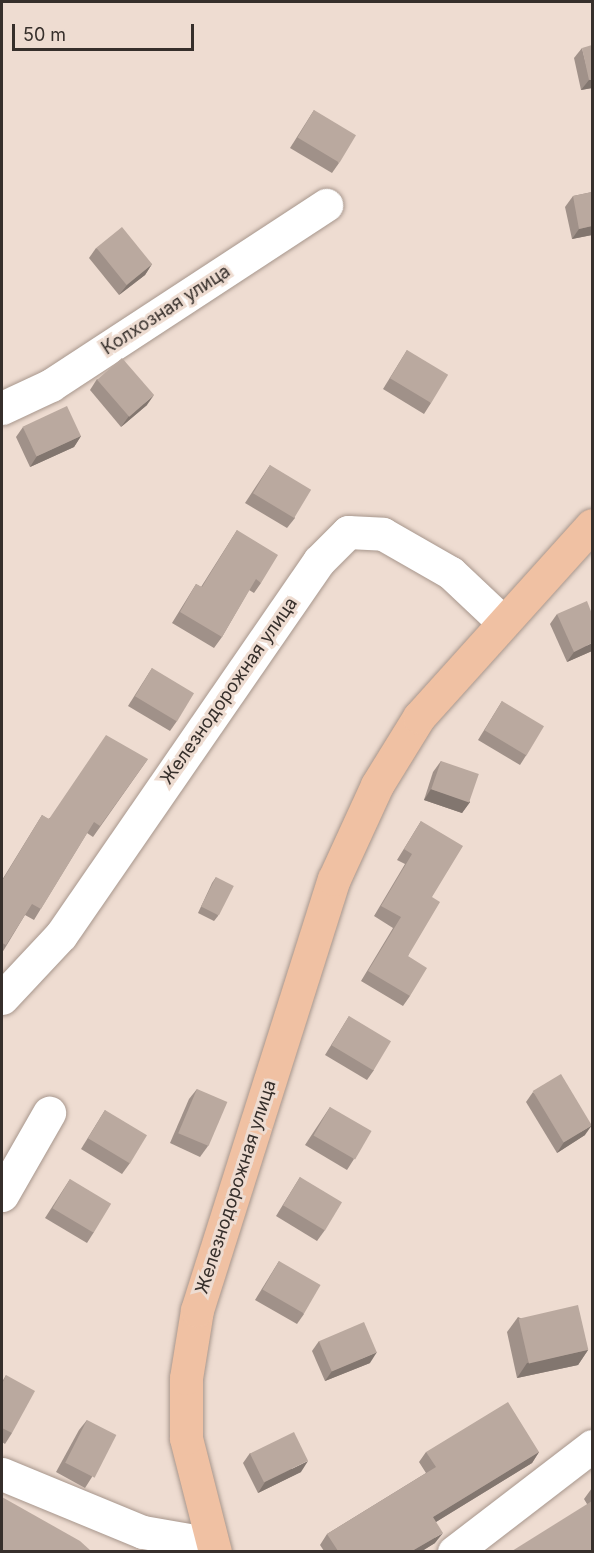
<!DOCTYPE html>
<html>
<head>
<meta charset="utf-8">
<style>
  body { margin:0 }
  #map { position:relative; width:594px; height:1553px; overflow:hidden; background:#eedcd1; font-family:Inter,sans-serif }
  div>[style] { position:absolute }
  .roads { filter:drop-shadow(0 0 2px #a7968c) drop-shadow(0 0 2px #a7968c) }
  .minor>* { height:33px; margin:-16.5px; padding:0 16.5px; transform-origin:16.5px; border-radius:16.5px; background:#fff }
  .major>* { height:33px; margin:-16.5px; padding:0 16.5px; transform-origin:16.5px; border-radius:16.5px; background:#f0c1a3 }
  .wall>* { inset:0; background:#a09189 }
  .shaded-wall>* { inset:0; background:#82766f }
  .building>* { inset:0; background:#baa99f; transform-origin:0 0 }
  span { translate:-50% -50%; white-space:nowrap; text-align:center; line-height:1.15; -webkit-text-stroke:6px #eedcd1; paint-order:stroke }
  .street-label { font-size:18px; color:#362f2b }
  .frame { position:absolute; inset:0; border:3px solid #362f2b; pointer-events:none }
  .scale { position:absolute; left:12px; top:24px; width:182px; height:27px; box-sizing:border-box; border:3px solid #362f2b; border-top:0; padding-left:8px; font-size:18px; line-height:21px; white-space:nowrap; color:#362f2b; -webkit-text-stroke:4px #eedcd1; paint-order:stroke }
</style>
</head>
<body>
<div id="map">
  <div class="roads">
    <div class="minor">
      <div style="left:2px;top:408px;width:54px;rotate:-25.1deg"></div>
      <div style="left:51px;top:385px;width:329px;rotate:-33.2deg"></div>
      <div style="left:2px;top:998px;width:86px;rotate:-46.9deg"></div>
      <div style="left:61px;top:935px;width:454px;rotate:-55.4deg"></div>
      <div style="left:319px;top:561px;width:41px;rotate:-45deg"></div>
      <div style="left:348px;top:532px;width:35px;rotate:3deg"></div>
      <div style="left:383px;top:534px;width:78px;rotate:29.8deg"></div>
      <div style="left:451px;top:573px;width:71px;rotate:43.3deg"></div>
      <div style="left:2px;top:1195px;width:95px;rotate:-60.2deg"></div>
      <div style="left:2px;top:1474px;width:152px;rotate:22.4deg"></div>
      <div style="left:143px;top:1532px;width:70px;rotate:9.9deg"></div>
      <div style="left:454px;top:1552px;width:174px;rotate:-37.5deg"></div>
    </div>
    <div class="major">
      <div style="left:215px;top:1552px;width:118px;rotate:-104.3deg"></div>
      <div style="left:186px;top:1438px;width:60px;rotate:-90deg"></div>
      <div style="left:186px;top:1378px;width:69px;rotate:-80.8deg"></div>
      <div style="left:197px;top:1310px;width:452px;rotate:-72.4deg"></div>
      <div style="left:334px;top:879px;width:103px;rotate:-65.4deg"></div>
      <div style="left:377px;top:785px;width:80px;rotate:-58.3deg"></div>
      <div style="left:419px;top:717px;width:258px;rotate:-48deg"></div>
    </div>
  </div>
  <div class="wall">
    <div style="clip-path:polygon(582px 48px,592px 88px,581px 90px,574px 58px)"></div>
    <div style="clip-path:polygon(314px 110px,339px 163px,332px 173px,290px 148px)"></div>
    <div style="clip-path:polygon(592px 192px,592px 235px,572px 239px,565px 207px,573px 196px)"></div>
    <div style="clip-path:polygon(96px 248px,152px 264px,145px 275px,119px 295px,89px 258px)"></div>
    <div style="clip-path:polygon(407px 350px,431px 403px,424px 414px,383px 389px)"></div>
    <div style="clip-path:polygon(97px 379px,147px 405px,121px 427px,90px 390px)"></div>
    <div style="clip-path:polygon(23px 427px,81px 436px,74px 447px,30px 467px,16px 437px)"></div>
    <div style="clip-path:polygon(270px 465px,295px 518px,287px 528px,245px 503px)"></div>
    <div style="clip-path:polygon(237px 530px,261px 583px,254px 593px,249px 590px,222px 637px,214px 648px,172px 623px,196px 584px,201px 587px)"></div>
    <div style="clip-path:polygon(557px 614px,592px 651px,567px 662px,550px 624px)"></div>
    <div style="clip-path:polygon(152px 668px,177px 721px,170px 731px,128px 706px)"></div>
    <div style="clip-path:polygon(502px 701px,527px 754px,520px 765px,478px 740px)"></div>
    <div style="clip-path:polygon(148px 759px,93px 837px,87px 833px,34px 920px,25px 915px,2px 953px,2px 880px,42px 815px,48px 819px)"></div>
    <div style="clip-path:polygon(441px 761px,470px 802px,462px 813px,424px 800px,433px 772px)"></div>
    <div style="clip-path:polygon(421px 821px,432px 897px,408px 956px,410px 996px,403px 1006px,361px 981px,393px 928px,374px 916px,405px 864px,397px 860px)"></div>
    <div style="clip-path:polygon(216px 877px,218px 916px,214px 921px,198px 913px,212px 883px)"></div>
    <div style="clip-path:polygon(349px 1016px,374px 1070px,367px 1080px,325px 1055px)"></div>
    <div style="clip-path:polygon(197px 1089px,208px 1146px,200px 1157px,170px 1143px,189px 1099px)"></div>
    <div style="clip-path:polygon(533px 1092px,585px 1135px,557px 1153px,526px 1102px)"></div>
    <div style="clip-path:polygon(330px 1107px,354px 1159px,347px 1170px,305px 1145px)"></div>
    <div style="clip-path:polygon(105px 1110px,130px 1163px,122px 1174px,81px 1149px)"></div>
    <div style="clip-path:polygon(300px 1177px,325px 1230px,317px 1241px,276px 1216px)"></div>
    <div style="clip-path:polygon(70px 1179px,94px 1232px,87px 1243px,45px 1218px)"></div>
    <div style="clip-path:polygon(279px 1261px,304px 1314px,297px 1324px,255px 1300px)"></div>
    <div style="clip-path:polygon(518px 1317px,588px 1350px,578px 1365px,517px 1378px,507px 1332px)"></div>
    <div style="clip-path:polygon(319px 1341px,370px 1363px,325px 1381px,312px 1351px)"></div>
    <div style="clip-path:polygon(6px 1375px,12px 1433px,5px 1444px,2px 1442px,2px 1382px)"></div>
    <div style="clip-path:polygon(87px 1420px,92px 1477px,85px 1488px,56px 1472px,79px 1430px)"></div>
    <div style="clip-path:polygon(426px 1452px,539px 1452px,532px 1463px,436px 1522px,435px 1543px,422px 1551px,324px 1551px,320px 1545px,327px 1534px,426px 1473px,419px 1462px)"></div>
    <div style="clip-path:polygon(250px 1453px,301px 1472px,258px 1493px,243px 1463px)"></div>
    <div style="clip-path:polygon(592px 1488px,592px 1551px,587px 1504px,584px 1499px)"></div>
  </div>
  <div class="shaded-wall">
    <div style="clip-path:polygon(592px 79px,592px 88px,581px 90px,589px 80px)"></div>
    <div style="clip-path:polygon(592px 226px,592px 235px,572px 239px,579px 229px)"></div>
    <div style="clip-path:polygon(152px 264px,145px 275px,119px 295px,127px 285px)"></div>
    <div style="clip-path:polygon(154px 395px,147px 405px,121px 427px,129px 416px)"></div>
    <div style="clip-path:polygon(81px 436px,74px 447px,30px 467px,37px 456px)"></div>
    <div style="clip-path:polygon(592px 643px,592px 651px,567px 662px,574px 652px)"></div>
    <div style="clip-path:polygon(431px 789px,470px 802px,462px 813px,424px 800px)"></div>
    <div style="clip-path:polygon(592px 1125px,585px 1135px,557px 1153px,564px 1142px)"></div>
    <div style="clip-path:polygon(588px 1350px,578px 1365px,517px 1378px,527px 1363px)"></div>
    <div style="clip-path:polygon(377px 1352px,370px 1363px,325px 1381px,332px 1371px)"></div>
    <div style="clip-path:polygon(539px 1452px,532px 1463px,426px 1528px,433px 1517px)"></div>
    <div style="clip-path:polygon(308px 1461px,301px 1472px,258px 1493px,265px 1482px)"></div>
    <div style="clip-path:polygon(443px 1533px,435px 1543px,422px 1551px,412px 1551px)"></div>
  </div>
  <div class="building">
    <div style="clip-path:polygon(592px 45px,592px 79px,589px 80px,582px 48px)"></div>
    <div style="left:314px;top:110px;width:49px;height:32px;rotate:31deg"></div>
    <div style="clip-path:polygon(592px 192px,592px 226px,579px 229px,573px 196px)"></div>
    <div style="left:122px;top:227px;width:48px;height:33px;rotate:51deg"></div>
    <div style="left:407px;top:350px;width:48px;height:33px;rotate:31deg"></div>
    <div style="left:122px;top:358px;width:49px;height:33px;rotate:49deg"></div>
    <div style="left:67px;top:406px;width:33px;height:49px;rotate:65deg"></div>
    <div style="left:270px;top:465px;width:48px;height:33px;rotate:31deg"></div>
    <div style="clip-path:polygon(237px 530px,278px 555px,261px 583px,256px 579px,222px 637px,180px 612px,196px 584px,202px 587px)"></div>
    <div style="clip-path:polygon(587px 601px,592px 614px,592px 643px,574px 652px,557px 614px)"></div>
    <div style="left:152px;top:668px;width:49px;height:33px;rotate:31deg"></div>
    <div style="left:502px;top:701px;width:49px;height:34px;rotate:31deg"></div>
    <div style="clip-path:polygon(106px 735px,148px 759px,100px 826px,94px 822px,41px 909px,32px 904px,6px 945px,2px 943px,2px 944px,2px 881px,42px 815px,49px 819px)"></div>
    <div style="left:441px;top:761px;width:40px;height:30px;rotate:19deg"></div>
    <div style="clip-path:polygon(421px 821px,463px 846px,432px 897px,440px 902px,408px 956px,427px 968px,410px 996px,368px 971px,401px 917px,381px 906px,412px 854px,404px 849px)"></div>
    <div style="left:216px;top:877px;width:20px;height:33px;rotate:27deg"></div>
    <div style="left:349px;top:1016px;width:49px;height:34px;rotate:31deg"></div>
    <div style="left:561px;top:1074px;width:60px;height:33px;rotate:59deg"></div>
    <div style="left:197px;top:1089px;width:33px;height:48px;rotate:23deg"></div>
    <div style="left:330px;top:1107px;width:48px;height:33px;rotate:30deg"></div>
    <div style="left:105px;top:1110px;width:49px;height:33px;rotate:31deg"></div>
    <div style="left:300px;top:1177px;width:49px;height:33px;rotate:31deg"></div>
    <div style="left:70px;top:1179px;width:48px;height:34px;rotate:31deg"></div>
    <div style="left:279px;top:1261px;width:48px;height:33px;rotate:30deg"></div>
    <div style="left:578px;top:1305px;width:46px;height:61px;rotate:77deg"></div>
    <div style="left:364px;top:1322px;width:33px;height:49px;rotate:67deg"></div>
    <div style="clip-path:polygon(6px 1375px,35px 1391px,12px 1433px,2px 1428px,2px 1384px)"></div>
    <div style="clip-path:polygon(508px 1402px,539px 1452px,433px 1517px,443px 1533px,412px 1551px,338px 1551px,327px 1534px,436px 1467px,426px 1452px)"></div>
    <div style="left:87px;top:1420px;width:33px;height:48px;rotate:27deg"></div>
    <div style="left:294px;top:1432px;width:32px;height:49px;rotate:64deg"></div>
    <div style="clip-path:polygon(2px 1497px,80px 1541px,91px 1551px,2px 1551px)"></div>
    <div style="clip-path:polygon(592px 1501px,592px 1551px,512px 1551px)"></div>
  </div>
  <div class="street-label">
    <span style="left:166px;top:310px;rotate:-33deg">Колхозная улица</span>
    <span style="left:229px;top:691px;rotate:-55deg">Железнодорожная улица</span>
    <span style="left:236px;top:1187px;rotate:-72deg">Железнодорожная улица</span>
  </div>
  <div class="frame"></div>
  <div class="scale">50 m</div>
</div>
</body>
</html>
